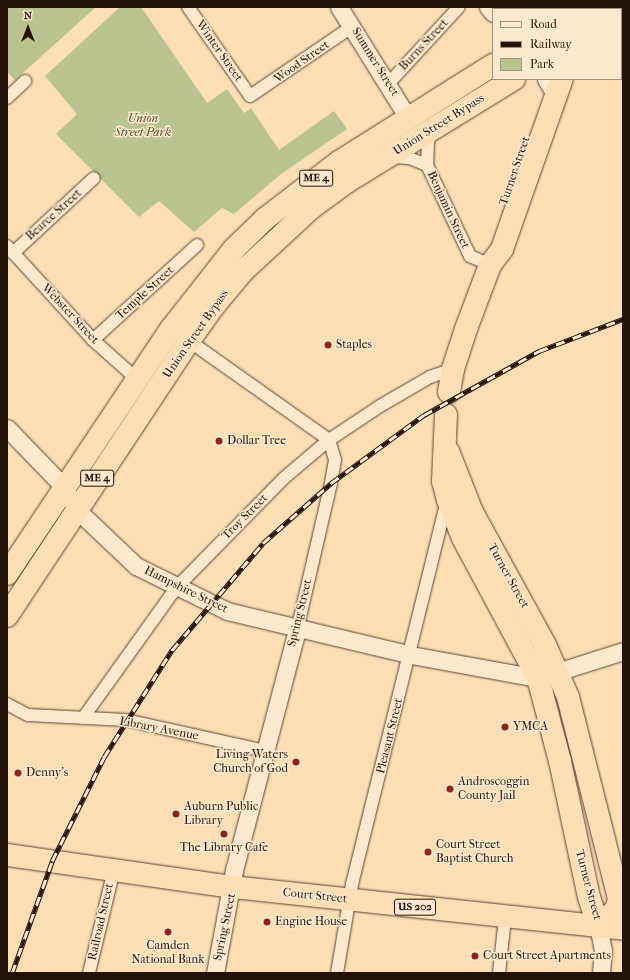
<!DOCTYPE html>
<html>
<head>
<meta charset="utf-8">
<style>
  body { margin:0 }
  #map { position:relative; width:630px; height:980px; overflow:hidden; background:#fcdfb3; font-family:"IM FELL French Canon",serif }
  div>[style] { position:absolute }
  .green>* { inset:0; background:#b9c390 }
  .roads { filter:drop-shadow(0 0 1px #5a4433) drop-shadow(0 0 1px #5a4433) }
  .street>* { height:12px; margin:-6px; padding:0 6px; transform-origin:6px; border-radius:6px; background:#fdeace }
  .secondary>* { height:17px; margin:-8.5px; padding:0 8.5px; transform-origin:8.5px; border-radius:8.5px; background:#fdeace }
  .highway>* { height:22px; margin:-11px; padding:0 11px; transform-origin:11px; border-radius:11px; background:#fcdfb3 }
  .rail>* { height:4.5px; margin-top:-2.25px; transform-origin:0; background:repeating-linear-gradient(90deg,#fdeace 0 9px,#241108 0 18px); box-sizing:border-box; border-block:1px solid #241108 }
  .dots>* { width:11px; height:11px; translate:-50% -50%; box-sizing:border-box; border:2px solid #fdeace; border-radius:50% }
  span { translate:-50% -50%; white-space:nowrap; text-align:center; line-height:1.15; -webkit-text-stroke:3px #fdeace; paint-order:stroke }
  .shield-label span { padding:1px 3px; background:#fdeace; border:1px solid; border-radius:3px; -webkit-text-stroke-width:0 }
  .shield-label { font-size:11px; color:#241108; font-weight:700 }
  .street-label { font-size:12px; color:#241108 }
  .park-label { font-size:12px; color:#584f38; font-style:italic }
  .poi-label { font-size:12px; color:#241108 }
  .left { translate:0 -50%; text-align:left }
  .right { translate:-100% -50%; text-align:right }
  .frame { position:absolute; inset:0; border:8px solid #241108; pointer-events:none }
  .legend { position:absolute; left:492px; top:8px; width:130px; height:72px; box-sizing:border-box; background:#fdeace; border:1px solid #a6937f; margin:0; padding:5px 7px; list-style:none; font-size:12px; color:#241108 }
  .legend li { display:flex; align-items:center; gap:8px; height:20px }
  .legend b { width:20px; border:1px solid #a6937f }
  .north { position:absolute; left:8px; top:8px; width:40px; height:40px; -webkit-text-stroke:3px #fdeace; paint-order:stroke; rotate:0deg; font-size:11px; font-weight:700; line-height:16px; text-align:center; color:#241108 }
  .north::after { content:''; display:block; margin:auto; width:14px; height:18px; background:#241108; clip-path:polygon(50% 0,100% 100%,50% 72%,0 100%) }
</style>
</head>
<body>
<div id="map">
  <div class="green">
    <div style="clip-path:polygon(7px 7px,96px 7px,15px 80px,7px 72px)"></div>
    <div style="clip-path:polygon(120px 7px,141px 7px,207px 103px,227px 89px,244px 113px,251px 108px,279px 150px,334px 111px,347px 129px,281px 174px,234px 214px,222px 208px,194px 232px,159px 201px,139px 217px,56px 134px,77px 114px,45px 76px)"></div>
  </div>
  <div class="roads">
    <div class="street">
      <div style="left:188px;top:7px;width:108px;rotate:55.1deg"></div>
      <div style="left:250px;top:96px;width:125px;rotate:-34.2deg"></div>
      <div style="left:389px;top:83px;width:103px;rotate:-47.4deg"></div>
      <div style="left:7px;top:98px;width:25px;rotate:-43deg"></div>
      <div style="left:433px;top:130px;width:12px;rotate:114deg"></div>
      <div style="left:428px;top:141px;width:24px;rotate:92deg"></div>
      <div style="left:427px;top:165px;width:101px;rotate:64.7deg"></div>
      <div style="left:470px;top:256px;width:22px;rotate:24deg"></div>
      <div style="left:392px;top:157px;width:17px;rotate:3deg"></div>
      <div style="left:409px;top:158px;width:19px;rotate:21deg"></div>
      <div style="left:7px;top:246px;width:127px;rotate:47.5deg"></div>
      <div style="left:93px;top:340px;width:59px;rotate:41.6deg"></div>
      <div style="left:13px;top:253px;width:110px;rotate:-42.8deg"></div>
      <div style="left:185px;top:338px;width:176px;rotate:35.3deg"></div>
      <div style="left:329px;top:440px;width:21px;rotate:73deg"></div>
      <div style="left:335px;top:460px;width:23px;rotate:100deg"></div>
      <div style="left:331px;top:483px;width:151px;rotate:103deg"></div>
      <div style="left:93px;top:340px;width:141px;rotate:-42.4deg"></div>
      <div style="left:7px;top:704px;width:24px;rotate:28deg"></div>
      <div style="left:28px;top:715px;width:98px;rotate:2.9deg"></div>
      <div style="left:126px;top:720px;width:142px;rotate:12.6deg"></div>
      <div style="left:83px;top:718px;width:160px;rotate:-54.4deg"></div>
      <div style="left:176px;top:588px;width:154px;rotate:-45.5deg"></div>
      <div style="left:284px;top:478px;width:59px;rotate:-40.2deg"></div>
      <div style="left:329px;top:440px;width:61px;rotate:-33.7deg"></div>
      <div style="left:380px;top:406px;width:58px;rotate:-30.1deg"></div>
      <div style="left:430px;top:377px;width:24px;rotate:-19deg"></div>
      <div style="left:89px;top:973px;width:106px;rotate:-76.4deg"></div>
      <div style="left:337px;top:973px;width:90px;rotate:-80.4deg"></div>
      <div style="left:352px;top:884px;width:395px;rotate:-76.1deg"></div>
      <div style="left:499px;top:973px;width:55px;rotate:-83.8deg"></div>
    </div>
    <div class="secondary">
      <div style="left:339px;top:7px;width:131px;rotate:58.1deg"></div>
      <div style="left:488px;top:7px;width:8px;rotate:50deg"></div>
      <div style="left:504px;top:7px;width:3px;rotate:45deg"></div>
      <div style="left:546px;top:79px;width:21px;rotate:59deg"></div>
      <div style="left:7px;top:428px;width:83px;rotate:46deg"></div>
      <div style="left:65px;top:488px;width:24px;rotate:62deg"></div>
      <div style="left:76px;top:509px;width:83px;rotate:43.5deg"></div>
      <div style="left:136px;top:566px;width:102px;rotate:26.3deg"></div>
      <div style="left:227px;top:611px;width:189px;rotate:13.4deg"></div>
      <div style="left:411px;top:655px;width:129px;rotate:10.3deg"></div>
      <div style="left:538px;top:678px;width:89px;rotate:-17.6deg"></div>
      <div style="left:598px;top:925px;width:25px;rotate:79deg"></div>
      <div style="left:603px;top:950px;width:23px;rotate:95deg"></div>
      <div style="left:215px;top:973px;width:105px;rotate:-79.5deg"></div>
      <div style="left:234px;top:870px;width:248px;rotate:-75.3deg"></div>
    </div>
    <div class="highway">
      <div style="left:558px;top:9px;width:2px;rotate:-63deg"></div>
      <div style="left:582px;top:9px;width:2px;rotate:-90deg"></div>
      <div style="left:449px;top:392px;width:23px;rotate:-80deg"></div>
      <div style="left:453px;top:369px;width:42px;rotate:-72deg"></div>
      <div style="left:466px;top:329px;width:68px;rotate:-69.4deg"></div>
      <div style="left:490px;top:265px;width:20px;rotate:-53deg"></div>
      <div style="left:502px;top:249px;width:180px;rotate:-70.6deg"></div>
      <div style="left:446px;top:415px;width:66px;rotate:92.6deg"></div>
      <div style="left:443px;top:481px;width:20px;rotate:75deg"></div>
      <div style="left:448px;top:500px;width:41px;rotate:68.5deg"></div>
      <div style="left:463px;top:538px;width:159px;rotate:61.8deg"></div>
      <div style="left:538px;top:678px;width:86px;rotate:75.2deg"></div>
      <div style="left:560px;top:761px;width:139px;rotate:78deg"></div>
      <div style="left:589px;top:897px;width:29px;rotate:72deg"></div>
      <div style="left:448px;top:451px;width:66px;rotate:68.5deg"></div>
      <div style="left:472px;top:512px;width:152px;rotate:61.2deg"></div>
      <div style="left:545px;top:645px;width:57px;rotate:66.1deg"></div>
      <div style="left:568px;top:697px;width:208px;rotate:75.8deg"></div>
      <div style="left:619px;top:899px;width:11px;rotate:105deg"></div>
      <div style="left:616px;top:910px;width:23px;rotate:140deg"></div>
      <div style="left:7px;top:574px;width:295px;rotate:-56.2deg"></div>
      <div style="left:171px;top:329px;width:102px;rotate:-51.8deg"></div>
      <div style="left:234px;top:249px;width:45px;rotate:-44.1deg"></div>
      <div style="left:266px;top:218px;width:92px;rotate:-37.5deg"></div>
      <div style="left:339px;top:162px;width:182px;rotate:-32.2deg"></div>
      <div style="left:7px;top:616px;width:330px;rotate:-56.5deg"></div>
      <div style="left:189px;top:341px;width:42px;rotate:-54.8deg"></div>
      <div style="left:213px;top:307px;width:47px;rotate:-50.2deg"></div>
      <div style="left:243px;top:271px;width:93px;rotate:-42.8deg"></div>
      <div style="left:311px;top:208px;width:46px;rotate:-36.1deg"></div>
      <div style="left:348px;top:181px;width:195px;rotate:-31.6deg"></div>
      <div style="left:7px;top:855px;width:228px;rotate:8.1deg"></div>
      <div style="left:233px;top:887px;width:392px;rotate:6.1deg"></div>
    </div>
  </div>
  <div class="rail">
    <div style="left:12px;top:973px;width:119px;rotate:-70.3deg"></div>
    <div style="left:52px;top:861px;width:116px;rotate:-63.4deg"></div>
    <div style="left:104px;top:757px;width:127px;rotate:-57.6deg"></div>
    <div style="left:172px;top:650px;width:140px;rotate:-49.6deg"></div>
    <div style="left:263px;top:543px;width:91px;rotate:-41.4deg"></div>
    <div style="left:331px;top:483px;width:115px;rotate:-36.2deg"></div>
    <div style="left:424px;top:415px;width:132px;rotate:-29.1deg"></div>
    <div style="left:539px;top:351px;width:90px;rotate:-20.9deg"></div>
  </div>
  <div class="dots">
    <div style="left:328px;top:345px;background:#8f2418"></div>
    <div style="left:219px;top:441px;background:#8f2418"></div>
    <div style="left:505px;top:727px;background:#8f2418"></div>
    <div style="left:296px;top:762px;background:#8f2418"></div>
    <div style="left:18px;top:773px;background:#8f2418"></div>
    <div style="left:450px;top:789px;background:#8f2418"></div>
    <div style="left:176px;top:814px;background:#8f2418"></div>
    <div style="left:224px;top:834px;background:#8f2418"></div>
    <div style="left:428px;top:852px;background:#8f2418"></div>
    <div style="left:267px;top:922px;background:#8f2418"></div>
    <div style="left:168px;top:932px;background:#8f2418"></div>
    <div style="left:475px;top:956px;background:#8f2418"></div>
  </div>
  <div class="shield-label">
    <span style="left:316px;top:178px">ME 4</span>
    <span style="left:97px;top:478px">ME 4</span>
    <span style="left:415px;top:907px">US 202</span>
  </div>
  <div class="street-label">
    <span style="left:424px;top:45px;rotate:-47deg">Burns Street</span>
    <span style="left:219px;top:51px;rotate:55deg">Winter Street</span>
    <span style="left:302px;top:62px;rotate:-35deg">Wood Street</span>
    <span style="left:375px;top:62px;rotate:58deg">Summer Street</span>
    <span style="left:439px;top:125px;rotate:-32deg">Union Street Bypass</span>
    <span style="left:515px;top:171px;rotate:-71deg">Turner Street</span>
    <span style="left:448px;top:210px;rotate:65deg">Benjamin Street</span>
    <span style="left:54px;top:215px;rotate:-42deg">Bearce Street</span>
    <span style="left:145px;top:293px;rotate:-42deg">Temple Street</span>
    <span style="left:70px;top:314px;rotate:47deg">Webster Street</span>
    <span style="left:196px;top:334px;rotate:-55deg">Union Street Bypass</span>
    <span style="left:245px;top:517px;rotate:-45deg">Troy Street</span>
    <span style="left:508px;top:576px;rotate:61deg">Turner Street</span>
    <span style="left:186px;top:590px;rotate:26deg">Hampshire Street</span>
    <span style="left:300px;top:613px;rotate:-76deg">Spring Street</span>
    <span style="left:159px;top:729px;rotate:11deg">Library Avenue</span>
    <span style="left:390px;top:736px;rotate:-76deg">Pleasant Street</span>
    <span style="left:588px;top:885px;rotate:75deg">Turner Street</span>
    <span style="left:315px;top:896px;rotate:6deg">Court Street</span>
    <span style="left:101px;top:922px;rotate:-77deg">Railroad Street</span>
    <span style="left:225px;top:927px;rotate:-78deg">Spring Street</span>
  </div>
  <div class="park-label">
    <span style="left:143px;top:126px">Union<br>Street Park</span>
  </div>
  <div class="poi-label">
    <span class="left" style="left:336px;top:345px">Staples</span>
    <span class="left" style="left:227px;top:441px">Dollar Tree</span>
    <span class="left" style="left:513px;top:727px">YMCA</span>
    <span class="right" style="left:288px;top:762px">Living Waters<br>Church of God</span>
    <span class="left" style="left:26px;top:773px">Denny's</span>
    <span class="left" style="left:458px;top:789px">Androscoggin<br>County Jail</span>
    <span class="left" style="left:184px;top:814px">Auburn Public<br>Library</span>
    <span class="left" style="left:436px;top:852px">Court Street<br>Baptist Church</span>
    <span style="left:224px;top:848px">The Library Cafe</span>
    <span class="left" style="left:275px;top:922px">Engine House</span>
    <span style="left:168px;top:953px">Camden<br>National Bank</span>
    <span class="left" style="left:483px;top:956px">Court Street Apartments</span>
  </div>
  <div class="frame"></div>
  <ul class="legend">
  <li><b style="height:5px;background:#fdeace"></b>Road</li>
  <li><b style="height:5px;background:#241108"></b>Railway</li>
  <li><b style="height:11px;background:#b9c390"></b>Park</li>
  </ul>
  <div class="north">N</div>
</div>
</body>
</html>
